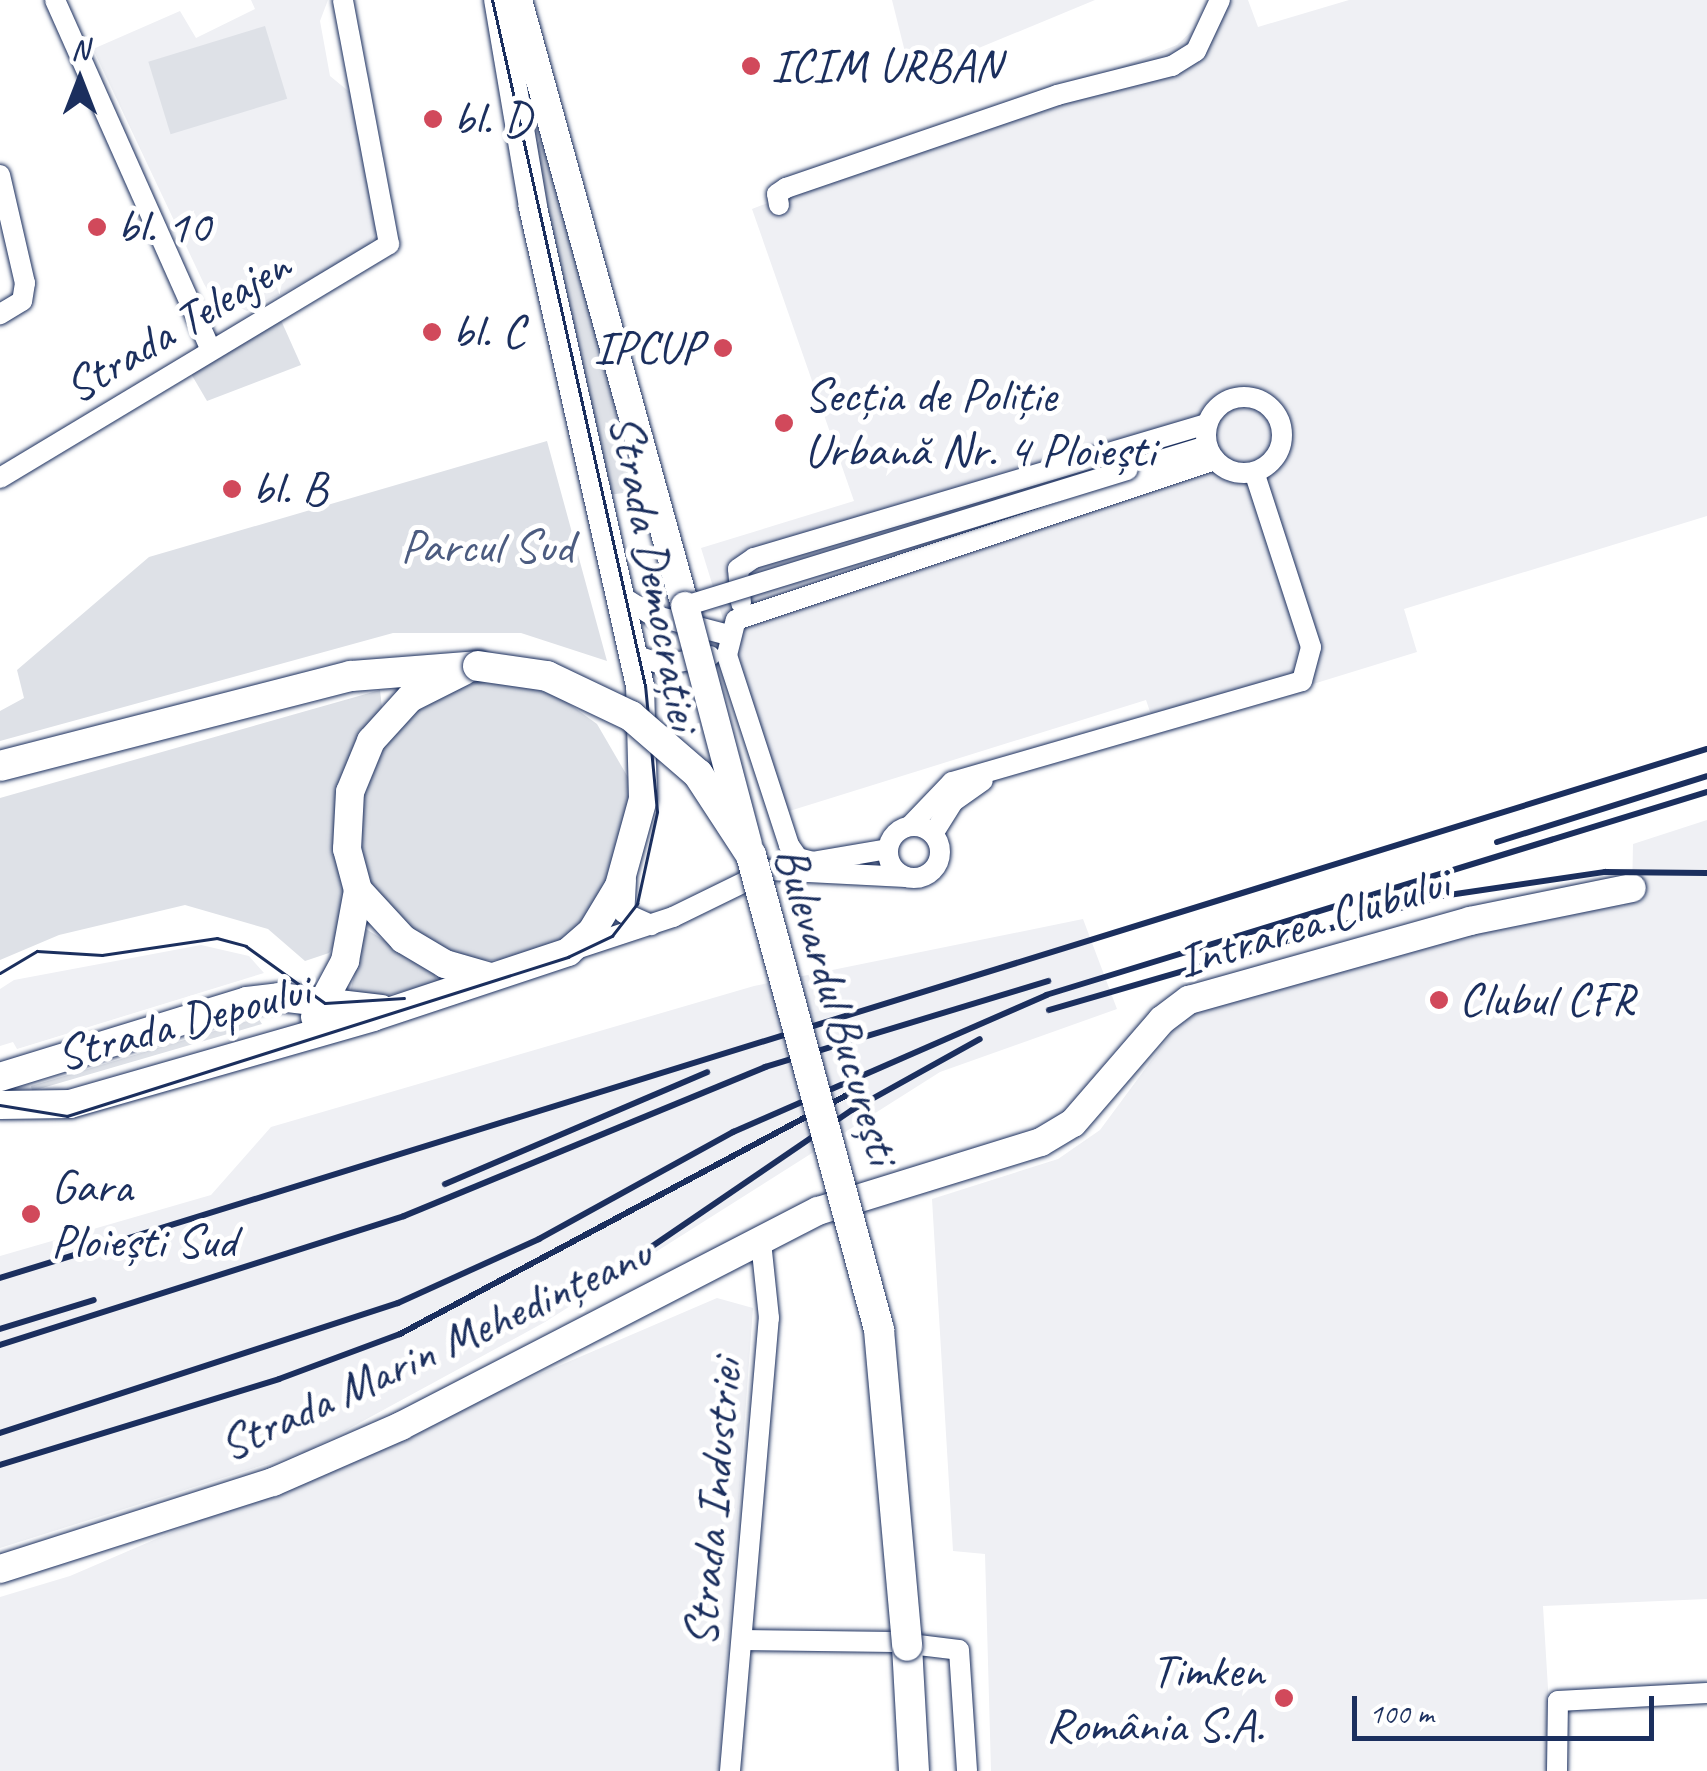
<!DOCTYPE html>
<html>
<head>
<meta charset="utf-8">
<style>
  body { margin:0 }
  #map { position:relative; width:1707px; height:1771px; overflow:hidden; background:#fff; font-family:Caveat,sans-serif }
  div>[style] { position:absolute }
  .built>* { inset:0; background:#eff0f4 }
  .green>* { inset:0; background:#dee1e7; transform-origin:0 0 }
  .roads { filter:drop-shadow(0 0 2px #1b2f5e) drop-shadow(0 0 2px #1b2f5e) }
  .street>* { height:20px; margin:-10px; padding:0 10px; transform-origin:10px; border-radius:10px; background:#fff }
  .street>.ring { margin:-10px; padding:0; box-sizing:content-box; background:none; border:20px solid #fff; border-radius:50% }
  .secondary>* { height:28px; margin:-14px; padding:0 14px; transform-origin:14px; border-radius:14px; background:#fff }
  .primary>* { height:30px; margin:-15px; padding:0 15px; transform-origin:15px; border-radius:15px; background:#fff }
  .tram>* { height:2.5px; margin:-1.25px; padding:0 1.25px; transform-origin:1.25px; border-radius:1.25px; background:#1b2f5e }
  .rail>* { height:6px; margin:-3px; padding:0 3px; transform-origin:3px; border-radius:3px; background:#1b2f5e }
  .bridges { filter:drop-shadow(0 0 2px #1b2f5e) drop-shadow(0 0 2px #1b2f5e) }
  .street-bridge>* { height:20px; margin:-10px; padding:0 10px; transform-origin:10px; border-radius:10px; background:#fff }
  .secondary-bridge>* { height:28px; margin:-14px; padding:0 14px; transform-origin:14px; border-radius:14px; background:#fff }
  .primary-bridge>* { height:30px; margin:-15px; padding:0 15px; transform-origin:15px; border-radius:15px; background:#fff }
  .dots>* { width:28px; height:28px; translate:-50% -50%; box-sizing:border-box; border:5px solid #fff; border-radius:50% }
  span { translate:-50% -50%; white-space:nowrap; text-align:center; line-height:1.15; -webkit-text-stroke:10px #fff; paint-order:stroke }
  .poi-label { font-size:48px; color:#1b2f5e }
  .left { translate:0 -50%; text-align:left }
  .right { translate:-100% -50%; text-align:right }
  .street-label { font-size:48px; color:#1b2f5e }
  .park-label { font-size:48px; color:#4c5c80 }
  .north { position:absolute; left:30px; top:30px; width:100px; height:100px; -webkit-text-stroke:8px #fff; paint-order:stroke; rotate:0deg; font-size:28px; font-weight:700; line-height:40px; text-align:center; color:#1b2f5e }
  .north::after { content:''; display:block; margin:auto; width:35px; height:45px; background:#1b2f5e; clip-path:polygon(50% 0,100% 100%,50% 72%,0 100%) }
  .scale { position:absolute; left:1352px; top:1696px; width:302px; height:45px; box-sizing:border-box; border:5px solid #1b2f5e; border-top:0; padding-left:12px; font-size:30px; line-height:35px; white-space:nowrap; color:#1b2f5e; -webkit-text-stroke:8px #fff; paint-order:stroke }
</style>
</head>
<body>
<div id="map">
  <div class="built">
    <div style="clip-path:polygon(251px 0,328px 0,320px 21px,330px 76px,352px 94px,380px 225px,365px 251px,247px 311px,210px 294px,204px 284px,93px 49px,180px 11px,196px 38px,255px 9px)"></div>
    <div style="clip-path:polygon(892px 0,1095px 0,911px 76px)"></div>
    <div style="clip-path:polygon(1224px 0,1248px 0,1258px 27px,1349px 0,1707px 0,1707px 516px,1404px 609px,1417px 652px,1157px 732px,1146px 700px,783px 813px,701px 548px,854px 501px,752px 209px,1177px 45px)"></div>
    <div style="clip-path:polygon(1707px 820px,1707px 1599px,1543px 1606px,1553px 1771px,991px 1771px,985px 1554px,953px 1551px,932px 1199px,1058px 1159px,1100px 1130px,1185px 1015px,1553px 904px,1624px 906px,1625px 894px,1632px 893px,1633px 844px)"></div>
    <div style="clip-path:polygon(1083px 919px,1117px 1009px,940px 1072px,545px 1322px,308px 1451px,0 1548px,0 1256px,211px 1195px,271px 1127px,754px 986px)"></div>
    <div style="clip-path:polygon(201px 945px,249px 956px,264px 973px,17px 1049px,13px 1042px,0 1046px,0 989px,14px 980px)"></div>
    <div style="clip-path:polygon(717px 1298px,753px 1308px,719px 1771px,0 1771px,0 1597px,70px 1576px)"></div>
  </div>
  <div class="green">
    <div style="left:265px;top:26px;width:76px;height:122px;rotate:73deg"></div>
    <div style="clip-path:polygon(541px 139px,547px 145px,637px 491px,609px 495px,531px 152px)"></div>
    <div style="clip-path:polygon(280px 318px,301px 365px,207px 401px,190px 372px)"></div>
    <div style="clip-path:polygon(547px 441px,607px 661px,521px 633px,393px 633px,0 741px,0 711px,24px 698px,17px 670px,149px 557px)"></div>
    <div style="clip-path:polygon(476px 683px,520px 684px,561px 698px,597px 724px,629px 779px,630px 802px,607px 888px,576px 935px,515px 960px,471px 960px,430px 945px,394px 919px,369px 883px,356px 841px,357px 797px,371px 756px,398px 721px,434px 696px)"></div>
    <div style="clip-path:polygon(380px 690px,382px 708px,359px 744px,344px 873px,345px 930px,329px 953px,305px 961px,268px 929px,185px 905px,59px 935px,0 960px,0 798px)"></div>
    <div style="clip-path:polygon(366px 929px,432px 970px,438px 982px,358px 1003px,349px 996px)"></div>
    <div style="clip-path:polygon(258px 1018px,262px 1024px,32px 1091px,31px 1086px)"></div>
  </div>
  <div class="roads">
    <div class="street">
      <div style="left:55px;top:0;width:383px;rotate:66deg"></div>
      <div style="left:0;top:175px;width:111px;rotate:77deg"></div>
      <div style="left:25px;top:283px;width:18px;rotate:99deg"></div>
      <div style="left:22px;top:301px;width:26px;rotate:149deg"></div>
      <div style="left:779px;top:205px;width:11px;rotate:-100deg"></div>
      <div style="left:777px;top:194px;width:11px;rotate:-34deg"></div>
      <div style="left:786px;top:188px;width:287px;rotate:-18.9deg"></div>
      <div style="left:1057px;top:95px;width:119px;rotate:-14.2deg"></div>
      <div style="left:1172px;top:66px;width:28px;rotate:-32deg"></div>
      <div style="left:1196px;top:51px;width:56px;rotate:-64.8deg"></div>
      <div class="ring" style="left:1206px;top:397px;width:56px;height:56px"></div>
      <div style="left:1128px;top:470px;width:83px;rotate:-16.9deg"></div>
      <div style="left:0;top:478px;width:454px;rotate:-31deg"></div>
      <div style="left:389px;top:244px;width:248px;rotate:-100.7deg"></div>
      <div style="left:621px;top:596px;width:36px;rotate:32deg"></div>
      <div style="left:652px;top:615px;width:79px;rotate:14.7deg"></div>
      <div style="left:741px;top:603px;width:34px;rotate:-95deg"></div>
      <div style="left:738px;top:569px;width:19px;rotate:-35deg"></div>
      <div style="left:754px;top:558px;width:472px;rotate:-16.5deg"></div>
      <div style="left:634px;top:655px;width:32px;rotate:18deg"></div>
      <div style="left:664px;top:665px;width:47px;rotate:-11.1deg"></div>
      <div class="ring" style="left:888px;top:826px;width:32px;height:32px"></div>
      <div style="left:910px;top:826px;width:61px;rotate:-46.3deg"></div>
      <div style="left:952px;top:782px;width:364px;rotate:-16.1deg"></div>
      <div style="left:1302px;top:681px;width:35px;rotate:-75deg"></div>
      <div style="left:1311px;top:647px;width:184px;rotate:-108deg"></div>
      <div style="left:933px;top:834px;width:39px;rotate:-58deg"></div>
      <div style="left:954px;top:801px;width:35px;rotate:-35deg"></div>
      <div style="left:888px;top:849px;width:76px;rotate:170.2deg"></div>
      <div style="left:813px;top:862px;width:16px;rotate:-165deg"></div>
      <div style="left:798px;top:858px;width:16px;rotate:-125deg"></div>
      <div style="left:789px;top:845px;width:200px;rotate:-108.1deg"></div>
      <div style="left:727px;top:655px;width:36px;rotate:-76deg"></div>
      <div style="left:736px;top:620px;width:505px;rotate:-18.47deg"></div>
      <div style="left:626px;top:880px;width:33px;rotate:93deg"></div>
      <div style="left:624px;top:913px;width:30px;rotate:24deg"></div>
      <div style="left:579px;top:948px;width:99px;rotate:-18.3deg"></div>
      <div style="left:673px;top:917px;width:107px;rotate:-26.1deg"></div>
      <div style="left:769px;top:870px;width:137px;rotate:2.9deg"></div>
      <div style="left:742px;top:1640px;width:152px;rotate:0.8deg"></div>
      <div style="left:894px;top:1642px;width:65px;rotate:7deg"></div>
      <div style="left:959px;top:1650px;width:121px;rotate:86.2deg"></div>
      <div style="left:730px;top:1771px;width:455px;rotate:-85.1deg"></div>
      <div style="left:769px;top:1318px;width:76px;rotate:-96deg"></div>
      <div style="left:1557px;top:1771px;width:70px;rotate:-89.2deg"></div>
      <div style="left:1558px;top:1701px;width:149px;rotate:-3.1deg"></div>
    </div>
    <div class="secondary">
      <div style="left:518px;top:0;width:629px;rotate:74.59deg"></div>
      <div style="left:464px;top:671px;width:60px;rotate:153.4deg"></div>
      <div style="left:410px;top:698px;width:58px;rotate:132.2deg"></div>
      <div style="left:371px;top:741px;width:55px;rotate:112.4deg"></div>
      <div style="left:350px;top:792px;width:57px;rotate:93deg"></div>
      <div style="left:347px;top:849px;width:42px;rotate:75deg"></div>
      <div style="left:358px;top:890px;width:67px;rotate:47.4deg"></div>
      <div style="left:403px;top:939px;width:49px;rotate:30.8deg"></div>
      <div style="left:445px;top:964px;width:47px;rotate:16.1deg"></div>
      <div style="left:315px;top:1017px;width:64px;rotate:-61.8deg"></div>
      <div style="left:345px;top:961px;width:72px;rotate:-79.6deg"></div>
      <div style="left:0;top:1077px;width:258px;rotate:-17.1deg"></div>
      <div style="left:247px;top:1001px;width:32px;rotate:-7deg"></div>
      <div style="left:279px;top:997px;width:103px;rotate:6.7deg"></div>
      <div style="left:0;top:1105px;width:70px;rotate:-0.8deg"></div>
      <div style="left:70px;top:1104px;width:315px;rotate:-16deg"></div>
      <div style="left:373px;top:1017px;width:206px;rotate:-18.4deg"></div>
      <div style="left:568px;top:952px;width:32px;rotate:-41deg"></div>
      <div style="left:592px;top:931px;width:52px;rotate:-59deg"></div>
      <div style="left:619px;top:886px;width:90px;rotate:-74.6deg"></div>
      <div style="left:643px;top:799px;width:113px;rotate:-91.5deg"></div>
      <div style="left:640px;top:686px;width:492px;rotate:-102.6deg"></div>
      <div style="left:533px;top:206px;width:209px;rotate:-99.6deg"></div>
      <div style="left:0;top:1569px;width:287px;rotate:-17.7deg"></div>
      <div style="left:273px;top:1482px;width:140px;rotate:-23.6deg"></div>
      <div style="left:401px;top:1426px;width:469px;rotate:-27.3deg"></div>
      <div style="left:818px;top:1211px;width:233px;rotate:-17.2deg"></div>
      <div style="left:1041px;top:1142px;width:37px;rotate:-31deg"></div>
      <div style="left:1073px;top:1123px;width:136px;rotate:-49.2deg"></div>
      <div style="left:1162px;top:1020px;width:34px;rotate:-37deg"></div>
      <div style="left:1189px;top:1000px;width:292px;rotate:-15.7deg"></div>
      <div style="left:1470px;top:921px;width:165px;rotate:-11.5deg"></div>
    </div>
    <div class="primary">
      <div style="left:0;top:766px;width:362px;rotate:-14.4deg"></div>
      <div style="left:351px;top:676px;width:127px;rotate:-4.5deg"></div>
      <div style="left:907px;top:1646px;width:125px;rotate:86.8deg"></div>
    </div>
  </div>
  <div class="tram">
    <div style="left:0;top:973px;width:43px;rotate:-30.7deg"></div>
    <div style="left:37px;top:951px;width:65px;rotate:3.5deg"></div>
    <div style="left:102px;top:955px;width:116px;rotate:-8.4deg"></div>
    <div style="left:217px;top:938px;width:30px;rotate:15deg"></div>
    <div style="left:246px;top:946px;width:97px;rotate:35.8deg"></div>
    <div style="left:325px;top:1003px;width:79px;rotate:-3.6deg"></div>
    <div style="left:0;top:1105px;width:68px;rotate:9.3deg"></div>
    <div style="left:67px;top:1116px;width:526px;rotate:-17.61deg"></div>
    <div style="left:568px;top:957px;width:49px;rotate:-25.5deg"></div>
    <div style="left:612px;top:936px;width:41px;rotate:-52deg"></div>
    <div style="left:637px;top:904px;width:94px;rotate:-77.7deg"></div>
    <div style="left:657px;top:812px;width:127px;rotate:-95.4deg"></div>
    <div style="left:645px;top:686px;width:703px;rotate:-102.57deg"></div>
  </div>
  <div class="rail">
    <div style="left:1497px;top:842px;width:220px;rotate:-17.4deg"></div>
    <div style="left:1049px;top:1010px;width:409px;rotate:-16.2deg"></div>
    <div style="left:1442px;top:896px;width:165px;rotate:-8.4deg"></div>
    <div style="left:1605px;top:872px;width:102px;rotate:0.6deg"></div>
    <div style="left:445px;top:1184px;width:285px;rotate:-23.1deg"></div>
    <div style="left:651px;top:1247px;width:243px;rotate:-34.3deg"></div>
    <div style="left:852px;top:1110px;width:146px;rotate:-29deg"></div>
    <div style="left:0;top:1278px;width:1787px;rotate:-17.22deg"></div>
    <div style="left:0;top:1329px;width:98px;rotate:-17.1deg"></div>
    <div style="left:0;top:1345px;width:424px;rotate:-17.7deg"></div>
    <div style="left:404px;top:1216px;width:391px;rotate:-22.4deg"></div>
    <div style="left:765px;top:1067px;width:296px;rotate:-16.9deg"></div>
    <div style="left:0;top:1433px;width:419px;rotate:-18.1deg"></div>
    <div style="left:398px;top:1303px;width:155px;rotate:-24.4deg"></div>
    <div style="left:539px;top:1239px;width:222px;rotate:-28.9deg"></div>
    <div style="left:733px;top:1132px;width:342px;rotate:-23.6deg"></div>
    <div style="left:1046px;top:995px;width:691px;rotate:-17.07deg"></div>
    <div style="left:0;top:1465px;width:292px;rotate:-17.1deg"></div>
    <div style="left:279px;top:1379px;width:129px;rotate:-20.4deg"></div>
    <div style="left:400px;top:1334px;width:524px;rotate:-28.13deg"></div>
  </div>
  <div class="bridges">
    <div class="street-bridge">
      <div style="left:685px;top:606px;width:463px;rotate:-17.1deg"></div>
    </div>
    <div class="secondary-bridge">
      <div style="left:685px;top:606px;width:246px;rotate:75.2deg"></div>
    </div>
    <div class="primary-bridge">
      <div style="left:478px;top:666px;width:70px;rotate:8.2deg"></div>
      <div style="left:547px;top:676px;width:93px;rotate:25.5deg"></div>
      <div style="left:631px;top:716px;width:89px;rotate:40.9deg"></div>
      <div style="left:698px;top:774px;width:97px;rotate:56.8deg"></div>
      <div style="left:751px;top:855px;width:492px;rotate:74.9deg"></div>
      <div style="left:879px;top:1330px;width:317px;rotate:84.9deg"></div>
    </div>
  </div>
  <div class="dots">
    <div style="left:751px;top:66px;background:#d1495b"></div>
    <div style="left:433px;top:119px;background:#d1495b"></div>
    <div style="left:97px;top:227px;background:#d1495b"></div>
    <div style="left:432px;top:332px;background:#d1495b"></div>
    <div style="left:723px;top:348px;background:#d1495b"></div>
    <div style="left:784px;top:423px;background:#d1495b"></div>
    <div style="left:232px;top:489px;background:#d1495b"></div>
    <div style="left:1439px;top:1000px;background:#d1495b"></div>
    <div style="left:31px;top:1214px;background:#d1495b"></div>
    <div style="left:1284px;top:1698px;background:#d1495b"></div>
  </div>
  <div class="poi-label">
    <span class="left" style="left:771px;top:66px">ICIM URBAN</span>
    <span class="left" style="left:453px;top:119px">bl. D</span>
    <span class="left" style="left:117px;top:227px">bl. 10</span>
    <span class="left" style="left:452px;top:332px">bl. C</span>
    <span class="right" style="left:703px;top:348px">IPCUP</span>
    <span class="left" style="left:804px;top:423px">Secția de Poliție<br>Urbană Nr. 4 Ploiești</span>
    <span class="left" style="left:252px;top:489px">bl. B</span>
    <span class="left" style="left:1459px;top:1000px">Clubul CFR</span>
    <span class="left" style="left:51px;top:1214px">Gara<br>Ploiești Sud</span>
    <span class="right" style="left:1264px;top:1698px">Timken<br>România S.A.</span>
  </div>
  <div class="street-label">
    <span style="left:177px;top:326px;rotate:-31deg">Strada Teleajen</span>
    <span style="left:655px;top:572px;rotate:79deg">Strada Democrației</span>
    <span style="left:1313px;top:922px;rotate:-17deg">Intrarea Clubului</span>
    <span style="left:837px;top:1005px;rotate:73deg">Bulevardul București</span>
    <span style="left:183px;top:1022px;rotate:-15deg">Strada Depoului</span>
    <span style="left:435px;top:1349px;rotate:-25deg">Strada Marin Mehedințeanu</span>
    <span style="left:713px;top:1503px;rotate:-85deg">Strada Industriei</span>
  </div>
  <div class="park-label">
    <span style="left:487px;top:547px">Parcul Sud</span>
  </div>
  <div class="north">N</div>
  <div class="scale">100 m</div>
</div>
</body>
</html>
